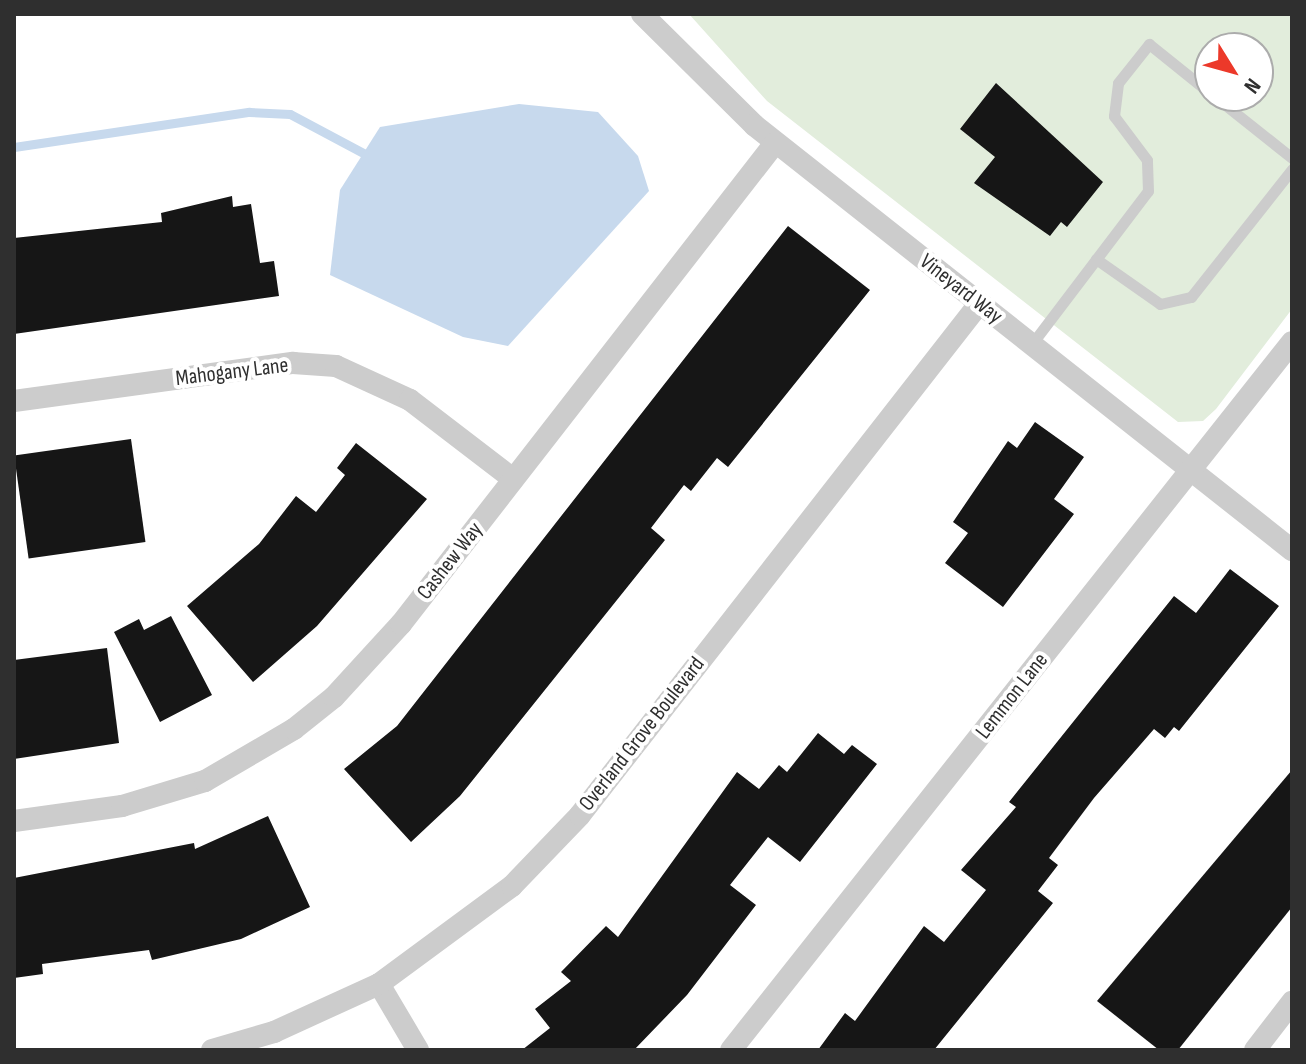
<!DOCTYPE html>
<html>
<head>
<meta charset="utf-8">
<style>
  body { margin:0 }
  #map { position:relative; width:1306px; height:1064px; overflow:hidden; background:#fff; font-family:"Sofia Sans Condensed",sans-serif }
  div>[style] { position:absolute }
  .green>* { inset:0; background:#e2eddc }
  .water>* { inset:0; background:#c7d9ed }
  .stream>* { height:9px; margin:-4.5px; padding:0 4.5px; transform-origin:4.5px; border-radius:4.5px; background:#c7d9ed }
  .building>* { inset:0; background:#161616; transform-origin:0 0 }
  .service>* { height:11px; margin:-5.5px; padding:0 5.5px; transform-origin:5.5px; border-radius:5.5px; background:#ccc }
  .minor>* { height:22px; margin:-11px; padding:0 11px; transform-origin:11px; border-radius:11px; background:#ccc }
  span { translate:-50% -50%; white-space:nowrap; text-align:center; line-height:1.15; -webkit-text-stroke:8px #fff; paint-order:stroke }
  .street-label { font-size:22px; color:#2f2f2f }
  .frame { position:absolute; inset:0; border:16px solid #2f2f2f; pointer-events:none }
  .north { position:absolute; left:1194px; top:32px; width:80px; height:80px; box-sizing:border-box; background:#fff; border:2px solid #acacac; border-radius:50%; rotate:127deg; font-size:22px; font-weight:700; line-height:32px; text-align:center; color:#2f2f2f }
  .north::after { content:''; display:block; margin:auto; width:28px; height:36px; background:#ec392a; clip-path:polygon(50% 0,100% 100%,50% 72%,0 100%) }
</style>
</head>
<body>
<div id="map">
  <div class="green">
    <div style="clip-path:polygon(evenodd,689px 14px,1292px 14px,1292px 309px,1216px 409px,1203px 421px,1178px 422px,767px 101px,689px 14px,1210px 48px,1258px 48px,1258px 96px,1210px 96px,1210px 48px)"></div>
  </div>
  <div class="water">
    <div style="clip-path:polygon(519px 104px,598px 112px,638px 156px,649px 191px,508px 346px,463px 337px,330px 275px,340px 190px,380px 127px)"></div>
  </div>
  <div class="stream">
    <div style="left:14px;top:147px;width:238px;rotate:-8.5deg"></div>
    <div style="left:249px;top:112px;width:41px;rotate:2.8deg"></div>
    <div style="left:290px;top:114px;width:83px;rotate:28.1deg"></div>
  </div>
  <div class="building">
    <div style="clip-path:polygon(996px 83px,1103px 182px,1067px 227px,1061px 222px,1050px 236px,974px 183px,995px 157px,960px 129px)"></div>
    <div style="clip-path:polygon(232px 196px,233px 207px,251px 204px,260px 263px,274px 261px,279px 296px,14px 334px,14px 238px,162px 222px,161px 213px)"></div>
    <div style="clip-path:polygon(788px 226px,870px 290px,728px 467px,717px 458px,691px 491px,684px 485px,651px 528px,665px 540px,460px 796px,411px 842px,344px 769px,397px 726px)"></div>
    <div style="clip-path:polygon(1035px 422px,1084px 457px,1054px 499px,1074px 514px,1003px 607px,945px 563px,968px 533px,953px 522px,1008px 441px,1017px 448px)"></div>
    <div style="left:131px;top:439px;width:104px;height:118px;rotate:82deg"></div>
    <div style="clip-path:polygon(356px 443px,427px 499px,317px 626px,253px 682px,187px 606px,259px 544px,296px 496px,316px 512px,345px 475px,337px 468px)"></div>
    <div style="clip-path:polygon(1230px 569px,1279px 606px,1179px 731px,1174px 727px,1165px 738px,1154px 729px,1094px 798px,1049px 858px,1058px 865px,1038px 891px,1053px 903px,934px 1050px,818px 1050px,845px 1013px,855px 1021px,924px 926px,944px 942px,986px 890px,961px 870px,1016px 807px,1009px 802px,1174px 596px,1196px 613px)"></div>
    <div style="clip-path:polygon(171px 616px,212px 695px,160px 722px,114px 632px,139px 619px,144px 630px)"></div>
    <div style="clip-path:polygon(107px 648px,119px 743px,14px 759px,14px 660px)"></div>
    <div style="clip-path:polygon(818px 733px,844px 754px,852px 745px,877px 764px,800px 862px,768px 837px,730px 885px,756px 905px,687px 995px,634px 1050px,522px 1050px,550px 1028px,535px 1009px,571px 981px,561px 972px,606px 926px,618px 937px,737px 772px,759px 789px,779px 765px,787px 772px)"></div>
    <div style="clip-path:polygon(1292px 770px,1292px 907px,1178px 1050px,1159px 1050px,1097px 1001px)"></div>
    <div style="clip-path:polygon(268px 816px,310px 907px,241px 939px,152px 960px,149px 950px,42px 964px,43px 974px,14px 978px,14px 878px,194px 843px,195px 849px)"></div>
  </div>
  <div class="service">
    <div style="left:1214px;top:96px;width:100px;rotate:38.5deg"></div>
    <div style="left:1096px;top:259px;width:78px;rotate:35.1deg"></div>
    <div style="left:1160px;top:304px;width:32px;rotate:-13deg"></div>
    <div style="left:1191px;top:297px;width:163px;rotate:-51.7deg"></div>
    <div style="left:1031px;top:345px;width:193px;rotate:-52.8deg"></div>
    <div style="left:1148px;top:191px;width:31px;rotate:-92deg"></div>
    <div style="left:1147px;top:160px;width:55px;rotate:-126.9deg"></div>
    <div style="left:1114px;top:116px;width:33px;rotate:-83deg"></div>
    <div style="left:1118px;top:83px;width:50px;rotate:-51.5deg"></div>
    <div style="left:1149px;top:44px;width:78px;rotate:38.8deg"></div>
  </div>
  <div class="minor">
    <div style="left:642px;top:14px;width:158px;rotate:44.7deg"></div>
    <div style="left:754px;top:125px;width:686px;rotate:38.31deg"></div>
    <div style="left:14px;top:401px;width:282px;rotate:-7.8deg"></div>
    <div style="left:293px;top:363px;width:43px;rotate:4deg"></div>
    <div style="left:336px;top:366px;width:81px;rotate:24.7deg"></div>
    <div style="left:410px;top:400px;width:130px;rotate:37.5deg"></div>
    <div style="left:14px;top:821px;width:109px;rotate:-7.9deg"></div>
    <div style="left:122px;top:806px;width:87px;rotate:-16.8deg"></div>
    <div style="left:205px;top:781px;width:103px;rotate:-30.3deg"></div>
    <div style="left:294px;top:729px;width:51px;rotate:-38.7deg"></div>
    <div style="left:334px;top:697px;width:99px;rotate:-47.5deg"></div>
    <div style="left:401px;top:624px;width:609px;rotate:-52.13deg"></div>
    <div style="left:379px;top:984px;width:77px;rotate:59.4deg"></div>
    <div style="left:212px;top:1050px;width:65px;rotate:-16.2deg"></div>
    <div style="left:274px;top:1032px;width:115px;rotate:-24.6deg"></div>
    <div style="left:379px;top:984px;width:165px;rotate:-36.4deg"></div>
    <div style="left:512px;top:886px;width:98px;rotate:-46.2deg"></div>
    <div style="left:580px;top:815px;width:648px;rotate:-52.02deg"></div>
    <div style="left:731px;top:1050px;width:903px;rotate:-51.61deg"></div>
    <div style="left:1255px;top:1050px;width:61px;rotate:-52.4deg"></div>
  </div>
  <div class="street-label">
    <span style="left:961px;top:289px;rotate:38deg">Vineyard Way</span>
    <span style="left:232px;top:372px;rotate:-7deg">Mahogany Lane</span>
    <span style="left:450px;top:561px;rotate:-52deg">Cashew Way</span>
    <span style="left:1012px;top:696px;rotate:-52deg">Lemmon Lane</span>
    <span style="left:642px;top:734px;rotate:-52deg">Overland Grove Boulevard</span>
  </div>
  <div class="frame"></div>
  <div class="north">N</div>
</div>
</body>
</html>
